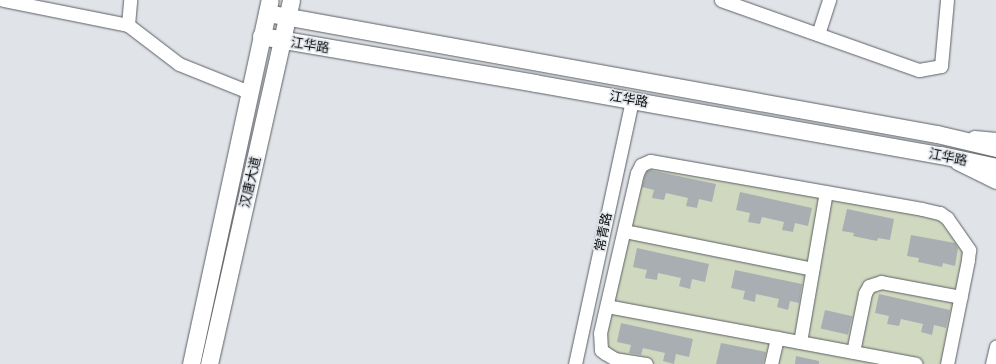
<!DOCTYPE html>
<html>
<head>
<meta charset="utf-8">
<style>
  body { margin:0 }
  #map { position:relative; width:996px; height:364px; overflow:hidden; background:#e0e4e9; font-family:Manrope,"Noto Sans SC",sans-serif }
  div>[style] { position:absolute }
  .green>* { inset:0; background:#d0d9bf }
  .building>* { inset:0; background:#a9aeb2; transform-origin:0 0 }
  .roads { filter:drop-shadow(0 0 1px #5b5f63) drop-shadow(0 0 1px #5b5f63) }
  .minor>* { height:13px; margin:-6.5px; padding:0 6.5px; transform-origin:6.5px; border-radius:6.5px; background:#fff }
  .major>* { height:17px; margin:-8.5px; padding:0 8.5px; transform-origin:8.5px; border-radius:8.5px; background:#fff }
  span { translate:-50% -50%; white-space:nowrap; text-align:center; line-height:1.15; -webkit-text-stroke:3px #e0e4e9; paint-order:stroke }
  .street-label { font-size:13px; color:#0a0c0d }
</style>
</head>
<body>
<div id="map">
  <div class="green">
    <div style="clip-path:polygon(641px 165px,940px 213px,969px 250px,947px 364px,646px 364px,601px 350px)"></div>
  </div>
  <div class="building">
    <div style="clip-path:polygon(650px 170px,716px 184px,712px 202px,699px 199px,697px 208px,686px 206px,688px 198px,666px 193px,664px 200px,652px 198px,654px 190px,642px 187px,645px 176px,647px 171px)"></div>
    <div style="clip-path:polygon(740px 192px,812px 208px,808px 226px,795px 223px,793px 232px,782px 230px,784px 222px,762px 217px,760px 224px,748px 222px,750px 213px,736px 210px)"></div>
    <div style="clip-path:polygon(847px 209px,894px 219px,890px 240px,878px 238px,877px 241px,853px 236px,854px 233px,842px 231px)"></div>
    <div style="clip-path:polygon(911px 235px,955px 243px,958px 248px,955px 266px,943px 263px,942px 267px,918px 262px,919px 258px,907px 256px)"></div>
    <div style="clip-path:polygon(637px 248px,709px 264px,705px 282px,692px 279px,690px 289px,679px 286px,681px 278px,658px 273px,657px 280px,645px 278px,647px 270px,633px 267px)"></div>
    <div style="clip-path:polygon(735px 270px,802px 284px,799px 303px,790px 301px,788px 310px,777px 307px,779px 299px,756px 294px,755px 302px,743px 299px,745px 291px,731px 288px)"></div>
    <div style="clip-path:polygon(879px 294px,950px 310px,946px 328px,934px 325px,932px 335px,921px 332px,923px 324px,901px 319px,899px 326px,887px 324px,889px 316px,875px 313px)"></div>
    <div style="left:825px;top:310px;width:28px;height:19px;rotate:13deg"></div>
    <div style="clip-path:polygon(621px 323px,693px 339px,689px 357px,676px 354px,674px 364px,663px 361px,665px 353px,643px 348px,641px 355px,629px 353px,631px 345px,617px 342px)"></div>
    <div style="clip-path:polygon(721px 343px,766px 352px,763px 364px,716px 364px)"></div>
    <div style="clip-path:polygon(796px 356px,819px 361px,819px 364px,795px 364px)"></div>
  </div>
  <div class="roads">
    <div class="minor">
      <div style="left:3px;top:0;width:127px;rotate:11.3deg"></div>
      <div style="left:128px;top:25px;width:64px;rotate:37.4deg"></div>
      <div style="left:179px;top:64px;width:75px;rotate:21.8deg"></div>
      <div style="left:721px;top:0;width:210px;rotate:19.5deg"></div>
      <div style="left:919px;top:70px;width:22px;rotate:-10deg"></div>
      <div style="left:941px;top:66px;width:66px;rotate:-84.8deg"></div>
      <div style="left:128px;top:25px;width:25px;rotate:-85deg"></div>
      <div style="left:818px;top:34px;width:36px;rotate:-72deg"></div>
      <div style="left:974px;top:137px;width:22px;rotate:5deg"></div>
      <div style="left:957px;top:163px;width:43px;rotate:26deg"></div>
      <div style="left:624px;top:231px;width:192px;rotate:11.4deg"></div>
      <div style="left:607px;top:306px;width:314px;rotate:10.6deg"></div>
      <div style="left:800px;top:342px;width:152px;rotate:-80.2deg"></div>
      <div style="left:853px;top:352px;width:60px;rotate:-78.5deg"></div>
      <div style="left:865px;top:293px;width:8px;rotate:-60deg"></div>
      <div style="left:869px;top:286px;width:13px;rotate:-18deg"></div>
      <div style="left:881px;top:282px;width:81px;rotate:10.6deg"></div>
      <div style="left:575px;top:364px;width:270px;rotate:-77.8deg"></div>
      <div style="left:646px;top:364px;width:31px;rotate:-171deg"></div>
      <div style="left:615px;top:359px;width:12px;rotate:-149deg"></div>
      <div style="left:605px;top:353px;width:5px;rotate:-143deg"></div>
      <div style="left:601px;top:350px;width:17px;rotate:-93deg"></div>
      <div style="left:600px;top:333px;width:164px;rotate:-77deg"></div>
      <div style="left:637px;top:173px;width:9px;rotate:-63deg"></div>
      <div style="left:641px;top:165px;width:10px;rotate:-24deg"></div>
      <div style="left:650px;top:161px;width:276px;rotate:10deg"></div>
      <div style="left:922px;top:209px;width:18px;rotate:13deg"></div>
      <div style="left:940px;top:213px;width:9px;rotate:36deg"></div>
      <div style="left:947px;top:218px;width:39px;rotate:55deg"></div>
      <div style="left:969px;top:250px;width:10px;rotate:96deg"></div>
      <div style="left:968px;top:260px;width:106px;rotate:101.4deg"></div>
      <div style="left:771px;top:364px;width:27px;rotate:-77deg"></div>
      <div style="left:992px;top:364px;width:18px;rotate:-77deg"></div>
    </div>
    <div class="major">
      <div style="left:267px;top:13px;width:681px;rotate:10.24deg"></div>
      <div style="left:937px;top:134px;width:61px;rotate:13.3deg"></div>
      <div style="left:261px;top:36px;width:278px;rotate:9.7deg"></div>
      <div style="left:535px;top:83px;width:412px;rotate:10.1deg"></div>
      <div style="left:941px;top:155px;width:56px;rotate:12.3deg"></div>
      <div style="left:191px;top:364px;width:372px;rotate:-77.8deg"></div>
      <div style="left:209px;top:364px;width:373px;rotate:-77.3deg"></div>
    </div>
  </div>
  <div class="street-label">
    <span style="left:310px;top:45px;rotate:9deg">江华路</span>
    <span style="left:629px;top:99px;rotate:10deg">江华路</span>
    <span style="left:948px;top:157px;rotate:11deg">江华路</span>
    <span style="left:250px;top:182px;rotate:-77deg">汉唐大道</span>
    <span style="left:603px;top:232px;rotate:-78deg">常青路</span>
  </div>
</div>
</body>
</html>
